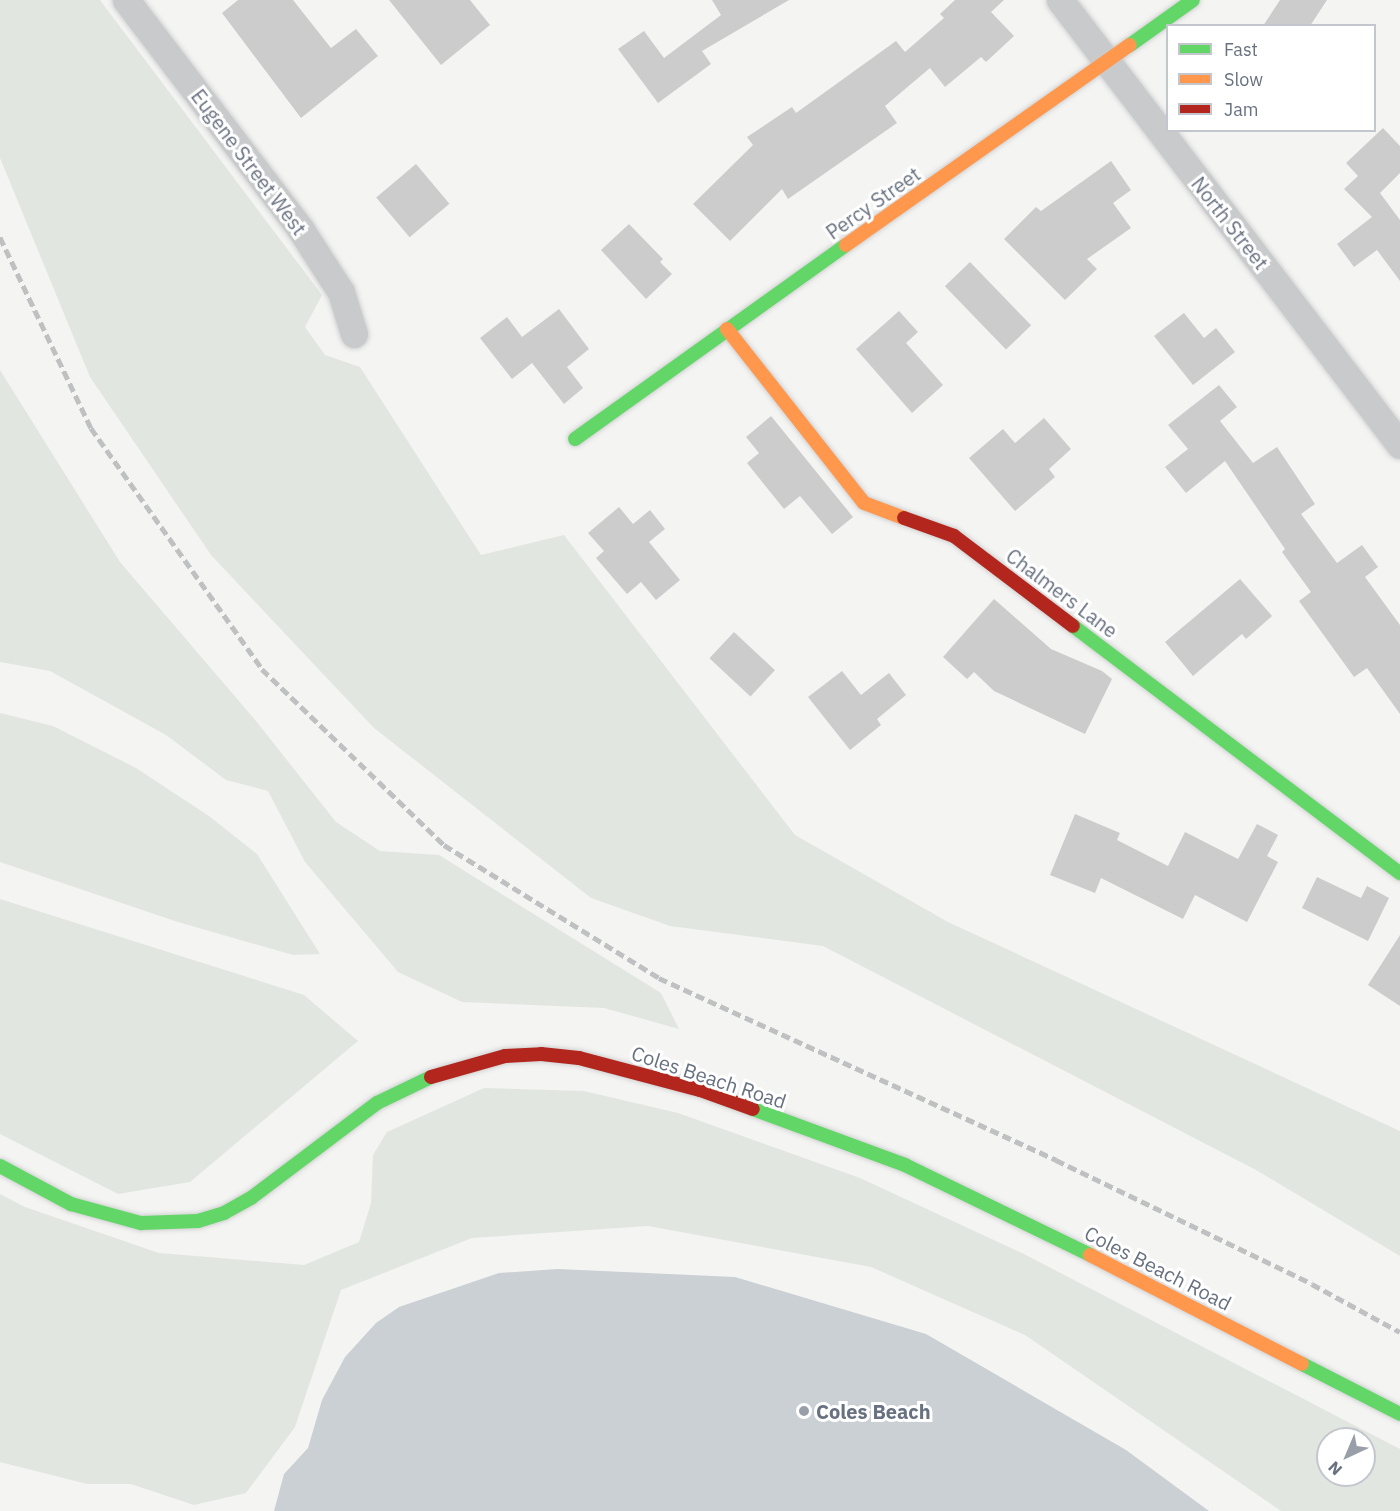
<!DOCTYPE html>
<html>
<head>
<meta charset="utf-8">
<style>
  body { margin:0 }
  #map { position:relative; width:1400px; height:1511px; overflow:hidden; background:#f4f4f3; font-family:"IBM Plex Sans",sans-serif }
  div>[style] { position:absolute }
  .green>* { inset:0; background:#e2e6e1 }
  .water>* { inset:0; background:#cbd0d4 }
  .building>* { inset:0; background:#cccccd; transform-origin:0 0 }
  .roads { filter:drop-shadow(0 0 2px #d1d2d2) drop-shadow(0 0 2px #d1d2d2) }
  .street>* { height:27px; margin:-13.5px; padding:0 13.5px; transform-origin:13.5px; border-radius:13.5px; background:#c9cacb }
  .fast>* { height:14px; margin:-7px; padding:0 7px; transform-origin:7px; border-radius:7px; background:#63d668 }
  .slow>* { height:14px; margin:-7px; padding:0 7px; transform-origin:7px; border-radius:7px; background:#ff974d }
  .jam>* { height:14px; margin:-7px; padding:0 7px; transform-origin:7px; border-radius:7px; background:#b3261e }
  .rail>* { height:4.5px; margin-top:-2.25px; transform-origin:0; background:repeating-linear-gradient(90deg,#bfc0c1 0 9px,transparent 0 13.5px) }
  .dots>* { width:16px; height:16px; translate:-50% -50%; box-sizing:border-box; border:3px solid #fff; border-radius:50% }
  span { translate:-50% -50%; white-space:nowrap; text-align:center; line-height:1.15; -webkit-text-stroke:6px #fff; paint-order:stroke }
  .street-label { font-size:20px; color:#687180 }
  .poi-label { font-size:20px; color:#687180; font-weight:700 }
  .left { translate:0 -50%; text-align:left }
  .legend { position:absolute; left:1166px; top:24px; width:210px; height:108px; box-sizing:border-box; background:#fff; border:2px solid #c3c6cc; margin:0; padding:8px 10px; list-style:none; font-size:18px; color:#687180 }
  .legend li { display:flex; align-items:center; gap:12px; height:30px }
  .legend b { width:30px; border:2px solid #c3c6cc }
  .north { position:absolute; left:1316px; top:1427px; width:60px; height:60px; box-sizing:border-box; background:#fff; border:2px solid #c3c6cc; border-radius:50%; rotate:224deg; font-size:16px; font-weight:700; line-height:24px; text-align:center; color:#687180 }
  .north::after { content:''; display:block; margin:auto; width:21px; height:27px; background:#999fa8; clip-path:polygon(50% 0,100% 100%,50% 72%,0 100%) }
</style>
</head>
<body>
<div id="map">
  <div class="green">
    <div style="clip-path:polygon(0 0,100px 0,322px 295px,305px 327px,325px 355px,360px 367px,481px 555px,564px 535px,795px 835px,948px 922px,1400px 1131px,1400px 1256px,1256px 1170px,823px 946px,670px 926px,591px 898px,374px 728px,211px 555px,90px 377px,0 158px)"></div>
    <div style="clip-path:polygon(0 370px,120px 562px,256px 721px,336px 822px,380px 851px,439px 855px,661px 993px,679px 1029px,604px 1008px,462px 1002px,398px 972px,305px 862px,268px 791px,226px 780px,166px 735px,50px 671px,0 662px)"></div>
    <div style="clip-path:polygon(0 713px,53px 726px,136px 768px,209px 816px,257px 854px,320px 954px,293px 955px,178px 922px,0 862px)"></div>
    <div style="clip-path:polygon(0 899px,304px 995px,358px 1041px,190px 1182px,118px 1194px,0 1134px)"></div>
    <div style="clip-path:polygon(evenodd,484px 1088px,584px 1091px,678px 1113px,860px 1178px,1022px 1253px,1400px 1449px,1400px 1511px,1281px 1511px,1025px 1335px,871px 1267px,648px 1226px,472px 1238px,341px 1290px,295px 1427px,246px 1493px,194px 1505px,131px 1484px,87px 1484px,0 1462px,0 1194px,25px 1207px,159px 1253px,304px 1265px,359px 1242px,371px 1203px,373px 1155px,387px 1132px,484px 1088px,1328px 1439px,1364px 1439px,1364px 1475px,1328px 1475px,1328px 1439px)"></div>
  </div>
  <div class="water">
    <div style="clip-path:polygon(558px 1269px,735px 1277px,926px 1334px,1126px 1450px,1209px 1511px,274px 1511px,284px 1474px,308px 1448px,322px 1400px,345px 1357px,376px 1323px,399px 1307px,499px 1273px)"></div>
  </div>
  <div class="building">
    <div style="clip-path:polygon(238px 0,293px 0,331px 48px,356px 29px,378px 56px,301px 118px,222px 13px)"></div>
    <div style="clip-path:polygon(389px 0,470px 0,490px 25px,441px 65px)"></div>
    <div style="clip-path:polygon(712px 0,789px 0,702px 51px,711px 64px,658px 103px,618px 49px,644px 31px,664px 58px,721px 15px)"></div>
    <div style="clip-path:polygon(955px 0,1004px 0,991px 12px,1014px 36px,986px 62px,981px 57px,945px 87px,930px 68px,885px 106px,897px 123px,788px 199px,782px 189px,730px 241px,693px 204px,753px 145px,747px 137px,792px 107px,796px 113px,896px 41px,905px 52px,944px 18px,940px 14px)"></div>
    <div style="clip-path:polygon(1280px 0,1327px 0,1310px 26px,1263px 26px)"></div>
    <div style="clip-path:polygon(1383px 128px,1400px 146px,1400px 173px,1380px 193px,1400px 220px,1400px 281px,1377px 250px,1354px 267px,1337px 244px,1372px 217px,1344px 189px,1358px 176px,1346px 163px)"></div>
    <div style="clip-path:polygon(1111px 161px,1131px 190px,1113px 203px,1131px 228px,1087px 259px,1097px 269px,1065px 300px,1004px 239px,1036px 207px,1041px 211px)"></div>
    <div style="left:416px;top:164px;width:52px;height:52px;rotate:50deg"></div>
    <div style="clip-path:polygon(629px 224px,663px 259px,660px 262px,672px 274px,646px 299px,601px 250px)"></div>
    <div style="left:970px;top:262px;width:88px;height:35px;rotate:46deg"></div>
    <div style="clip-path:polygon(559px 309px,589px 349px,567px 367px,583px 388px,564px 404px,532px 363px,512px 379px,480px 338px,507px 317px,522px 337px)"></div>
    <div style="clip-path:polygon(899px 311px,918px 332px,906px 343px,943px 385px,912px 413px,856px 349px)"></div>
    <div style="clip-path:polygon(1184px 313px,1204px 338px,1216px 328px,1235px 352px,1193px 385px,1154px 336px)"></div>
    <div style="clip-path:polygon(1219px 385px,1237px 407px,1220px 421px,1253px 463px,1277px 447px,1315px 504px,1301px 514px,1337px 563px,1362px 545px,1378px 567px,1365px 577px,1400px 625px,1400px 714px,1367px 668px,1354px 677px,1299px 601px,1311px 592px,1282px 552px,1285px 549px,1225px 461px,1186px 493px,1165px 467px,1188px 449px,1168px 425px)"></div>
    <div style="clip-path:polygon(771px 416px,853px 517px,832px 534px,800px 496px,784px 509px,747px 463px,759px 453px,746px 437px)"></div>
    <div style="clip-path:polygon(1044px 418px,1071px 449px,1049px 469px,1055px 477px,1015px 511px,969px 458px,1003px 429px,1015px 443px)"></div>
    <div style="clip-path:polygon(619px 507px,633px 524px,650px 510px,665px 529px,649px 542px,680px 580px,656px 600px,641px 582px,627px 594px,596px 558px,604px 551px,588px 533px)"></div>
    <div style="clip-path:polygon(1240px 579px,1272px 616px,1246px 639px,1242px 634px,1193px 676px,1165px 642px)"></div>
    <div style="clip-path:polygon(994px 599px,1051px 649px,1102px 671px,1112px 679px,1085px 734px,994px 691px,974px 672px,967px 679px,943px 657px)"></div>
    <div style="left:734px;top:632px;width:56px;height:36px;rotate:43deg"></div>
    <div style="clip-path:polygon(842px 671px,861px 695px,889px 673px,906px 695px,877px 719px,881px 725px,850px 750px,808px 697px)"></div>
    <div style="clip-path:polygon(1075px 814px,1120px 833px,1117px 840px,1168px 866px,1185px 832px,1238px 859px,1257px 824px,1278px 835px,1267px 856px,1278px 862px,1247px 922px,1195px 895px,1183px 919px,1101px 878px,1095px 893px,1050px 875px)"></div>
    <div style="clip-path:polygon(1317px 877px,1361px 898px,1367px 886px,1389px 898px,1368px 941px,1302px 908px)"></div>
    <div style="clip-path:polygon(1400px 935px,1400px 1006px,1368px 985px)"></div>
  </div>
  <div class="roads">
    <div class="street">
      <div style="left:126px;top:0;width:289px;rotate:52.7deg"></div>
      <div style="left:301px;top:230px;width:74px;rotate:57.2deg"></div>
      <div style="left:341px;top:292px;width:44px;rotate:72.8deg"></div>
      <div style="left:1060px;top:0;width:560px;rotate:52.62deg"></div>
    </div>
    <div class="fast">
      <div style="left:1130px;top:45px;width:77px;rotate:-35.5deg"></div>
      <div style="left:575px;top:439px;width:333px;rotate:-35.6deg"></div>
      <div style="left:1073px;top:626px;width:410px;rotate:37.1deg"></div>
      <div style="left:753px;top:1109px;width:162px;rotate:20.2deg"></div>
      <div style="left:905px;top:1165px;width:206px;rotate:25.9deg"></div>
      <div style="left:0;top:1166px;width:81px;rotate:28.2deg"></div>
      <div style="left:71px;top:1204px;width:73px;rotate:15.2deg"></div>
      <div style="left:141px;top:1223px;width:57px;rotate:-2deg"></div>
      <div style="left:198px;top:1221px;width:27px;rotate:-17deg"></div>
      <div style="left:224px;top:1213px;width:31px;rotate:-29deg"></div>
      <div style="left:251px;top:1198px;width:158px;rotate:-37deg"></div>
      <div style="left:377px;top:1103px;width:60px;rotate:-25.7deg"></div>
      <div style="left:1302px;top:1364px;width:110px;rotate:27deg"></div>
    </div>
    <div class="slow">
      <div style="left:846px;top:245px;width:347px;rotate:-35.2deg"></div>
      <div style="left:727px;top:329px;width:221px;rotate:51.8deg"></div>
      <div style="left:864px;top:503px;width:43px;rotate:20.6deg"></div>
      <div style="left:1090px;top:1255px;width:238px;rotate:27.2deg"></div>
    </div>
    <div class="jam">
      <div style="left:904px;top:518px;width:53px;rotate:19.8deg"></div>
      <div style="left:954px;top:536px;width:149px;rotate:37.1deg"></div>
      <div style="left:431px;top:1077px;width:77px;rotate:-15.8deg"></div>
      <div style="left:505px;top:1056px;width:36px;rotate:-3deg"></div>
      <div style="left:541px;top:1054px;width:38px;rotate:6deg"></div>
      <div style="left:579px;top:1058px;width:125px;rotate:14.8deg"></div>
      <div style="left:700px;top:1090px;width:56px;rotate:19.7deg"></div>
    </div>
  </div>
  <div class="rail">
    <div style="left:0;top:237px;width:212px;rotate:64.5deg"></div>
    <div style="left:91px;top:428px;width:296px;rotate:54.6deg"></div>
    <div style="left:262px;top:669px;width:253px;rotate:44deg"></div>
    <div style="left:444px;top:845px;width:253px;rotate:31.7deg"></div>
    <div style="left:659px;top:978px;width:437px;rotate:24.6deg"></div>
    <div style="left:1056px;top:1160px;width:284px;rotate:25.8deg"></div>
    <div style="left:1312px;top:1284px;width:100px;rotate:28.6deg"></div>
  </div>
  <div class="dots">
    <div style="left:804px;top:1411px;background:#999fa8"></div>
  </div>
  <div class="street-label">
    <span style="left:249px;top:162px;rotate:53deg">Eugene Street West</span>
    <span style="left:873px;top:203px;rotate:-35deg">Percy Street</span>
    <span style="left:1230px;top:223px;rotate:52deg">North Street</span>
    <span style="left:1062px;top:593px;rotate:37deg">Chalmers Lane</span>
    <span style="left:709px;top:1077px;rotate:18deg">Coles Beach Road</span>
    <span style="left:1158px;top:1268px;rotate:27deg">Coles Beach Road</span>
  </div>
  <div class="poi-label">
    <span class="left" style="left:816px;top:1411px">Coles Beach</span>
  </div>
  <ul class="legend">
  <li><b style="height:8px;background:#63d668"></b>Fast</li>
  <li><b style="height:8px;background:#ff974d"></b>Slow</li>
  <li><b style="height:8px;background:#b3261e"></b>Jam</li>
  </ul>
  <div class="north">N</div>
</div>
</body>
</html>
